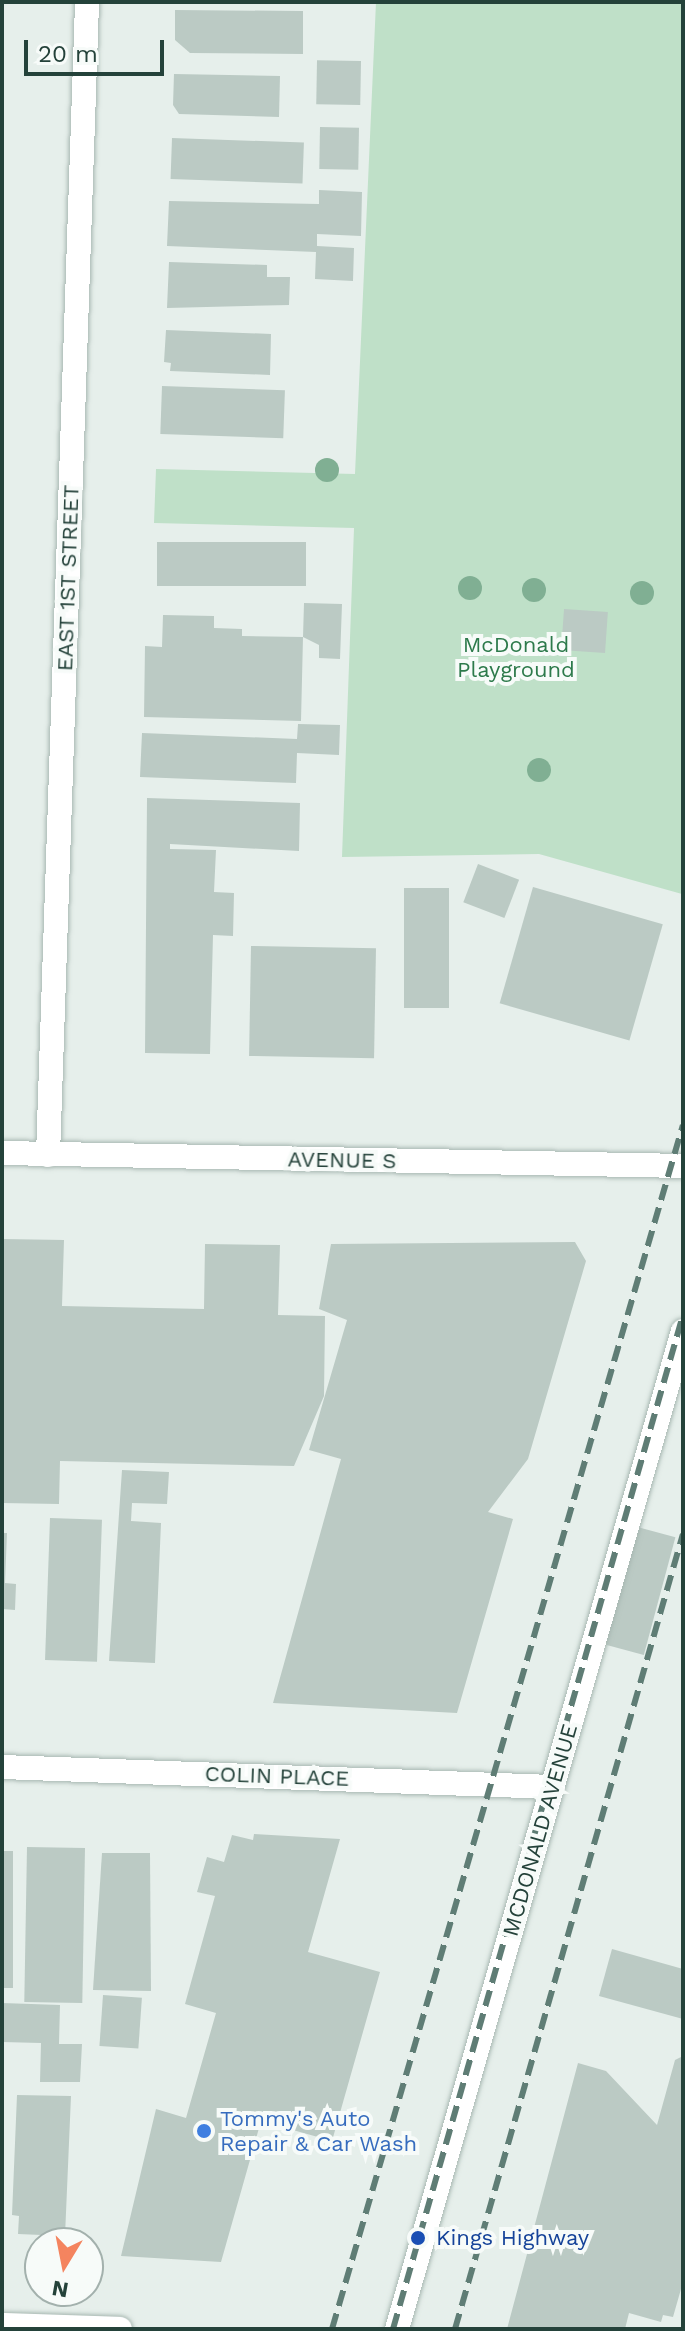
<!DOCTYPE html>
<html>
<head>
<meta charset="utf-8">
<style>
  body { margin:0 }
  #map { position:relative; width:685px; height:2331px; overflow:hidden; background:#e6efeb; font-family:"Work Sans",sans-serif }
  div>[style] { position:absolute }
  .green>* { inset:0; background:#bfe0c8 }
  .building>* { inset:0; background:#bbcac4; transform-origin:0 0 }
  .roads { filter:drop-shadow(0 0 2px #a8b8b2) drop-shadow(0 0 2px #a8b8b2) }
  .minor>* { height:24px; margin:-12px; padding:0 12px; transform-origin:12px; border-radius:12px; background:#fff }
  .secondary>* { height:24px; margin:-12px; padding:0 12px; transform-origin:12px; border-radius:12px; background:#fff }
  .rail>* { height:6px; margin-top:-3px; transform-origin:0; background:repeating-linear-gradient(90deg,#5f7d75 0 16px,transparent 0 24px) }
  .trees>* { width:24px; height:24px; margin:-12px; border-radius:50%; background:#80af93 }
  .dots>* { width:22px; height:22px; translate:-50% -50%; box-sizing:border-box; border:4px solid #f7fbf9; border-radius:50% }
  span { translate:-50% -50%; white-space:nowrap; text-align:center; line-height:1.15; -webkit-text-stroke:8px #f7fbf9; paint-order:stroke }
  .street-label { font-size:22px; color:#24423a }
  .park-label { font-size:22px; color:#2d7a4b }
  .shop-label { font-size:22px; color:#366cbe }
  .left { translate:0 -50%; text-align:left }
  .transit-label { font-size:22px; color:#164399 }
  .frame { position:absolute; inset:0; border:4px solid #24423a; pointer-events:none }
  .north { position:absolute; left:24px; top:2227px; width:80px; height:80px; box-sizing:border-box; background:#f7fbf9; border:2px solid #a3b1ad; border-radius:50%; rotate:190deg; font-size:22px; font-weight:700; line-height:32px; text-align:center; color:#24423a }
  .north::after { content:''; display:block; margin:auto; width:28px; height:36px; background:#f4845f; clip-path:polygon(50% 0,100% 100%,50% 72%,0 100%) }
  .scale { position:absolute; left:24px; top:40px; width:140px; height:36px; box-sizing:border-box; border:4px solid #24423a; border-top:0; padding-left:10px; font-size:24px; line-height:28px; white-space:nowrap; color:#24423a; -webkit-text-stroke:6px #f7fbf9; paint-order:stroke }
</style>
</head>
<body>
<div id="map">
  <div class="green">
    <div style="clip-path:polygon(376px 2px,683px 2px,682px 894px,539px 854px,342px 857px,354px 528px,154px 523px,156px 469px,355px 474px)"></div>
  </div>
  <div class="building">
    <div style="clip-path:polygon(175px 10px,303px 11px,303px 54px,190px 53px,175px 40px)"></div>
    <div style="left:361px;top:61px;width:44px;height:44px;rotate:91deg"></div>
    <div style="clip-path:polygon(174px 74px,280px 76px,279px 117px,179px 114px,173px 105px)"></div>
    <div style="left:320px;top:127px;width:39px;height:42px;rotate:1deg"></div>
    <div style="left:172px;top:138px;width:132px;height:41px;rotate:2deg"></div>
    <div style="clip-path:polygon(319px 190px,362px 192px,361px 236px,317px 234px,317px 246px,354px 248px,353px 281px,315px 279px,316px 252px,167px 246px,169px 201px,319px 204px)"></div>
    <div style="clip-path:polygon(169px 262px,267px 265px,267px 277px,290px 277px,289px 305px,167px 308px)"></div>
    <div style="clip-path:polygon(166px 330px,271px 334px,270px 375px,170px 371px,171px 363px,164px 362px)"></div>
    <div style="left:162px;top:386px;width:123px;height:48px;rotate:2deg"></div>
    <div style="left:157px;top:542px;width:149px;height:44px"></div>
    <div style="clip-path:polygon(304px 603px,342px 604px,340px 659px,319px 658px,319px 645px,303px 637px)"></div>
    <div style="left:564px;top:609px;width:44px;height:41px;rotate:4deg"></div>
    <div style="clip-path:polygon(163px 615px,214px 616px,214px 628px,242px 629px,242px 636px,303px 637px,301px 721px,144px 717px,145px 646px,162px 647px)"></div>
    <div style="clip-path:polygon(298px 724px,340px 725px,339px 755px,297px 753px,296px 783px,140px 777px,142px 733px,297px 739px)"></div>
    <div style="clip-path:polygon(147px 798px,300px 803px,299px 851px,170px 844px,170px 849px,216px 850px,214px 892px,234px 893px,233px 936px,213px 935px,210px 1054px,145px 1053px)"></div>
    <div style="left:478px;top:864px;width:44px;height:41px;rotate:21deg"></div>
    <div style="left:533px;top:887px;width:135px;height:121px;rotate:16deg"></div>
    <div style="left:404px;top:888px;width:45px;height:120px"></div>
    <div style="left:251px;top:946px;width:125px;height:110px;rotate:1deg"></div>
    <div style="clip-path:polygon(2px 1239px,64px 1240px,62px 1306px,204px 1309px,205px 1244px,280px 1245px,278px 1315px,325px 1316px,324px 1396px,294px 1466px,60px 1461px,59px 1504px,2px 1503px)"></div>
    <div style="clip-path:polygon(575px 1242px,586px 1261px,528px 1459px,488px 1512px,513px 1519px,457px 1713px,273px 1703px,341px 1459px,309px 1450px,347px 1320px,319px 1309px,331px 1244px)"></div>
    <div style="clip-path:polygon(122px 1470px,169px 1472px,167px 1504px,132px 1503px,131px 1521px,161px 1523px,155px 1663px,109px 1661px)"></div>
    <div style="left:50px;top:1518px;width:52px;height:142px;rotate:2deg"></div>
    <div style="left:630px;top:1525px;width:47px;height:122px;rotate:15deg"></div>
    <div style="clip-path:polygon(2px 1533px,7px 1533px,5px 1583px,16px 1584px,15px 1610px,2px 1609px)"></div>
    <div style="clip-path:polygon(254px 1834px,340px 1839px,308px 1952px,380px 1972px,332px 2141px,261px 2121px,221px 2262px,121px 2256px,156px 2109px,186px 2118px,216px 2013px,185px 2004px,215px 1896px,197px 1892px,207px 1857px,224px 1862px,232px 1835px,253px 1840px)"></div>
    <div style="left:27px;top:1847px;width:58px;height:155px;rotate:1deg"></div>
    <div style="left:2px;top:1851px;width:11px;height:137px"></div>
    <div style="clip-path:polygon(102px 1853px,150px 1853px,151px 1991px,93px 1990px)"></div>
    <div style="clip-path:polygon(612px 1949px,683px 1969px,683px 2019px,599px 1996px)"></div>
    <div style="left:103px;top:1995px;width:39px;height:51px;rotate:4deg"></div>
    <div style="clip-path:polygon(2px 2003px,60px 2005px,59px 2044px,82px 2044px,80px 2082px,40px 2082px,41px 2043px,2px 2042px)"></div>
    <div style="clip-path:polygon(683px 2056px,683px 2282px,673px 2317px,663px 2315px,661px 2322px,629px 2313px,625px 2329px,507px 2329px,578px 2063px,606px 2071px,657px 2125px,675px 2060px)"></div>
    <div style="clip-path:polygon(17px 2095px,71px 2096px,65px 2236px,18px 2234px,19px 2216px,12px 2215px)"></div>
  </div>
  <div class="roads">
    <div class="minor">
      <div style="left:2px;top:1153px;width:681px;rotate:1.09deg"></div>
      <div style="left:48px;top:1155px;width:1154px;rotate:-88.06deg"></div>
      <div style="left:2px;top:1767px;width:551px;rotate:2.08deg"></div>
      <div style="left:2px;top:2325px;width:118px;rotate:1.9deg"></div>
    </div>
    <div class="secondary">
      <div style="left:397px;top:2329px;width:1038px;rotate:-74.01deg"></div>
    </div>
  </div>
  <div class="rail">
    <div style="left:332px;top:2329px;width:1254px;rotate:-73.75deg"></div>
    <div style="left:393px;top:2329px;width:1055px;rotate:-74.04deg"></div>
    <div style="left:455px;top:2329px;width:827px;rotate:-74deg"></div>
  </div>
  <div class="trees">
    <div style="left:327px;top:470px"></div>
    <div style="left:470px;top:588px"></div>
    <div style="left:534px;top:590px"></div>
    <div style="left:642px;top:593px"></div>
    <div style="left:539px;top:770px"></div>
  </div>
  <div class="dots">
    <div style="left:204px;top:2131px;background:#3f7fe0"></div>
    <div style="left:418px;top:2238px;background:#1a4fb4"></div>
  </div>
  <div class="street-label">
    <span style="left:68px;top:578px;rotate:-88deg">EAST 1ST STREET</span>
    <span style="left:342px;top:1160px;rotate:1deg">AVENUE S</span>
    <span style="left:277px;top:1776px;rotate:2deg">COLIN PLACE</span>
    <span style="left:540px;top:1830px;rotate:-74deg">MCDONALD AVENUE</span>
  </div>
  <div class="park-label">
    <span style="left:516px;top:657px">McDonald<br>Playground</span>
  </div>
  <div class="shop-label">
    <span class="left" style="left:220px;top:2131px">Tommy's Auto<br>Repair &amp; Car Wash</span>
  </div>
  <div class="transit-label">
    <span class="left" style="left:436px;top:2238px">Kings Highway</span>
  </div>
  <div class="frame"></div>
  <div class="north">N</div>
  <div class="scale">20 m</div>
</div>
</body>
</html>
